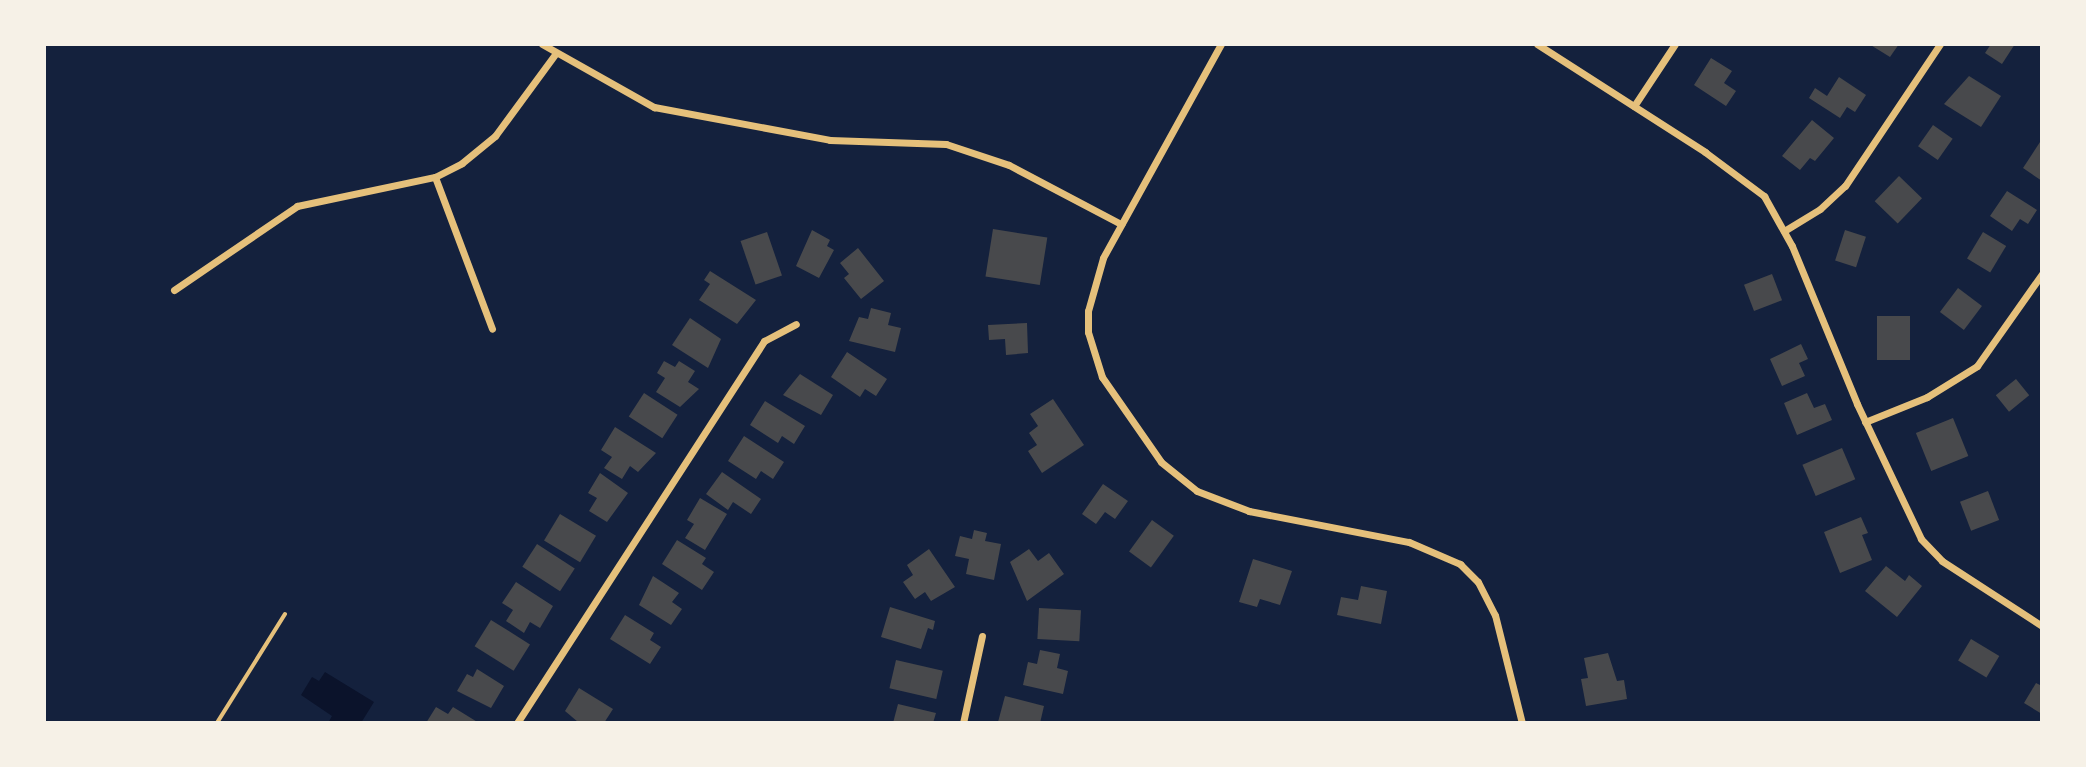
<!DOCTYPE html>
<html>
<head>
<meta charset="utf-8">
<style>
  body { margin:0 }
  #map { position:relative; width:2086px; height:767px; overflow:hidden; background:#14213d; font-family:"Archivo Narrow",sans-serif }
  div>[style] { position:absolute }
  .water>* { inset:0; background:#0b132b }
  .building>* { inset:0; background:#48494c; transform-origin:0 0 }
  .service>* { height:3.5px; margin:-1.75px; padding:0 1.75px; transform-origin:1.75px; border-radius:1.75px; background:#e5c07b }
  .minor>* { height:7px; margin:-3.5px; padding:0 3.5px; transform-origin:3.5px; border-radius:3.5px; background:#e5c07b }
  span { translate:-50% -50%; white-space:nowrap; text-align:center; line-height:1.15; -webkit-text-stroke:7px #f6f1e7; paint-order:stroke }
  .frame { position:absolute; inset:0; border:46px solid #f6f1e7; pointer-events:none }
</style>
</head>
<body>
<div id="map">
  <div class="water">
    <div style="clip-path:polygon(325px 672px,374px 702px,361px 723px,328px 723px,332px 716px,301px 695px,312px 677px,319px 681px)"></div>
  </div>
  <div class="building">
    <div style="clip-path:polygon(1869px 44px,1899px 44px,1890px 57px)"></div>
    <div style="clip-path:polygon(1991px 44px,2015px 44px,2002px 64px,1985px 53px)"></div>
    <div style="clip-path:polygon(1711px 58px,1732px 71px,1724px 83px,1736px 91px,1726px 106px,1694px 85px)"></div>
    <div style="clip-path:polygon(1969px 76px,2001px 96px,1981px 127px,1944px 104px)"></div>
    <div style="clip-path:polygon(1839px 77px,1866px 95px,1855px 112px,1847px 107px,1840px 118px,1809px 98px,1815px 88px,1827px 96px)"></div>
    <div style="clip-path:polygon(1812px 120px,1834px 138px,1815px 161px,1810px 158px,1800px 170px,1782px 156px)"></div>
    <div style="left:1933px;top:125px;width:24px;height:26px;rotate:35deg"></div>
    <div style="clip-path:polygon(2040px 142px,2042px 143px,2042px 181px,2023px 168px)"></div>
    <div style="left:1899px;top:176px;width:32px;height:35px;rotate:44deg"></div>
    <div style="clip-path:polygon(2007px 191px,2037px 210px,2028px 224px,2020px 219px,2012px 231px,1990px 216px)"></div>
    <div style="left:993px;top:229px;width:55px;height:48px;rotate:9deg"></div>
    <div style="clip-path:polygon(812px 230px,830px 240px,827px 246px,834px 250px,819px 278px,796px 266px)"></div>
    <div style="left:1845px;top:230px;width:22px;height:32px;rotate:18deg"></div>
    <div style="left:767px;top:232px;width:46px;height:28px;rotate:71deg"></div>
    <div style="left:1983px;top:232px;width:27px;height:31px;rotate:31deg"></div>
    <div style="clip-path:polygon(858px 248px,884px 281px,861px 299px,844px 278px,849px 274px,840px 263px)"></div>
    <div style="clip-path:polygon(710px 271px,756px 300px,737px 324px,699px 300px,710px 284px,704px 280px)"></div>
    <div style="left:1772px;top:274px;width:28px;height:30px;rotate:69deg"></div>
    <div style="left:1958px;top:288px;width:30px;height:30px;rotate:37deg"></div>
    <div style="clip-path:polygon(871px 308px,891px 313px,888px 325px,901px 328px,895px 352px,849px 341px,859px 317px,868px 319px)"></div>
    <div style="left:1910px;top:316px;width:44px;height:33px;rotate:90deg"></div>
    <div style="clip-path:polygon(690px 318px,721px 339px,708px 368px,672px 345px)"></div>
    <div style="clip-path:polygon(1027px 323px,1028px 353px,1006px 355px,1005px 339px,989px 340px,988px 325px)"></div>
    <div style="clip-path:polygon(1801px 344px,1808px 359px,1799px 363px,1805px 376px,1782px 386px,1770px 359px)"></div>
    <div style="clip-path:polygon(847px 352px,887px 379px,876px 396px,865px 389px,860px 397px,831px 377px)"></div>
    <div style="clip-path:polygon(664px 361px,675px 367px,679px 361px,695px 371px,688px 382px,699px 389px,680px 407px,656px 392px,665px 378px,657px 373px)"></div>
    <div style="clip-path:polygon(800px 374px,833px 395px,821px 415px,783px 395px)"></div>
    <div style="left:2016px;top:379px;width:21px;height:26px;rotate:51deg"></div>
    <div style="left:644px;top:393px;width:40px;height:28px;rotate:33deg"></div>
    <div style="clip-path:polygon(1807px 393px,1814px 408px,1825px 404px,1832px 420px,1797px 435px,1784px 403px)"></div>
    <div style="clip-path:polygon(1053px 399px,1084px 445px,1042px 473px,1028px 451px,1037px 445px,1029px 433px,1038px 426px,1030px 414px)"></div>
    <div style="clip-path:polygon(765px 401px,805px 426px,794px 444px,782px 436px,778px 443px,750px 425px)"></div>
    <div style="left:1953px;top:418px;width:41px;height:40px;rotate:68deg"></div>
    <div style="clip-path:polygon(615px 427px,656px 453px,638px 472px,630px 466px,622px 479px,604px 468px,612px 457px,601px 450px)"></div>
    <div style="clip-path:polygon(744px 436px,784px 462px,773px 479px,761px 471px,756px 479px,728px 461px)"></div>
    <div style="left:1842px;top:448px;width:34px;height:43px;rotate:67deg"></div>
    <div style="clip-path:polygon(722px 472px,761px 499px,751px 514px,733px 502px,728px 510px,706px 494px)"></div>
    <div style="clip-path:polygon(600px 473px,628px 493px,607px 522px,589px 511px,597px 498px,588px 493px)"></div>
    <div style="clip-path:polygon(1103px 484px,1128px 501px,1115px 519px,1105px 512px,1096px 524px,1082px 514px)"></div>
    <div style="left:1988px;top:491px;width:31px;height:30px;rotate:69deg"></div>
    <div style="clip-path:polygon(700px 498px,727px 514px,705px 550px,685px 538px,694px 524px,687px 520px)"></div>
    <div style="left:560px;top:514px;width:42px;height:31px;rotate:31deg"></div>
    <div style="clip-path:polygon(1861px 517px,1868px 533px,1862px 535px,1872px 560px,1840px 573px,1824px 532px)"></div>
    <div style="left:1152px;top:520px;width:27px;height:39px;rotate:36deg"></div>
    <div style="clip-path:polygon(974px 530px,987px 533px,985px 541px,1001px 544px,994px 580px,966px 574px,969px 559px,955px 556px,960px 536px,972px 539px)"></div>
    <div style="clip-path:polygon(677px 540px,706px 558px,702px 564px,714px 572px,702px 590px,662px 564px)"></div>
    <div style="left:537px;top:544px;width:45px;height:27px;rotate:33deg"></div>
    <div style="clip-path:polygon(929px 549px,955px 587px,931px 601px,925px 592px,915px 599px,903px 582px,913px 575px,907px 565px)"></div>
    <div style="clip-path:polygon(1029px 549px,1038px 561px,1049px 553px,1064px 574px,1027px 601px,1010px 562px)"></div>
    <div style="clip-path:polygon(1253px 559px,1292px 571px,1280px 605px,1260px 599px,1257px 607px,1239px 602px)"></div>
    <div style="clip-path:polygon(1886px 566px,1905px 581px,1909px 575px,1922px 586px,1897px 617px,1865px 591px)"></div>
    <div style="clip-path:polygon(653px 576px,679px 593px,672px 602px,682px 609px,671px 625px,639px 605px)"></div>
    <div style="clip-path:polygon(516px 582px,553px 606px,540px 628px,530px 622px,524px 633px,506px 621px,513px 610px,502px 603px)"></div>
    <div style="clip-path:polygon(1361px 586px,1387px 591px,1381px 624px,1337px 615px,1341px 597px,1358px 600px)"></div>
    <div style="clip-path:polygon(890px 607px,935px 621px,933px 630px,928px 628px,921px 649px,881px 637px)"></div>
    <div style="left:1039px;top:608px;width:42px;height:31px;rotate:3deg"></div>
    <div style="clip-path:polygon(625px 615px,654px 633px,650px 640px,661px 647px,650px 664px,610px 639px)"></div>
    <div style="left:491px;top:620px;width:46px;height:31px;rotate:32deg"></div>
    <div style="left:1971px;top:639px;width:33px;height:25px;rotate:31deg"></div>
    <div style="clip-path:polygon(1040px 650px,1060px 654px,1057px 668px,1068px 671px,1063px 694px,1023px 685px,1028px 662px,1037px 664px)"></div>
    <div style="clip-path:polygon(1608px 653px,1617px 681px,1624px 680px,1627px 699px,1586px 706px,1581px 679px,1588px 678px,1584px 658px)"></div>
    <div style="left:896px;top:660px;width:48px;height:29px;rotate:13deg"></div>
    <div style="clip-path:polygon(477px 669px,504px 686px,491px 708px,457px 691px,467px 674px,473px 677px)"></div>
    <div style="clip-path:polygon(2036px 683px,2042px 686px,2042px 714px,2024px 703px)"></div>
    <div style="clip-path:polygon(579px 688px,613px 709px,604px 723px,578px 722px,565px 711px)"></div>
    <div style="clip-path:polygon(1005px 696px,1044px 706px,1040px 723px,998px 722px)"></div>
    <div style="clip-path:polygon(898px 704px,936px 713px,933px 723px,893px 723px)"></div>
    <div style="clip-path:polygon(436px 707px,448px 714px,453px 707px,479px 723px,426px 723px)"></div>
  </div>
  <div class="service">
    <div style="left:217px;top:723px;width:128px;rotate:-58deg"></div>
  </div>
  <div class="minor">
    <div style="left:542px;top:44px;width:129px;rotate:29.4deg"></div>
    <div style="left:654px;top:107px;width:179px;rotate:10.6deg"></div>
    <div style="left:830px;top:140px;width:116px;rotate:2deg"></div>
    <div style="left:946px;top:144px;width:66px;rotate:18.4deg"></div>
    <div style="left:1009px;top:165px;width:127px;rotate:27.8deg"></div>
    <div style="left:1221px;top:44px;width:244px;rotate:118.9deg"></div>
    <div style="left:1103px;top:258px;width:55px;rotate:105.8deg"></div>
    <div style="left:1088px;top:311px;width:21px;rotate:90deg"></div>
    <div style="left:1088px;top:332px;width:47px;rotate:72.7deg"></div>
    <div style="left:1102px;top:377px;width:103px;rotate:55.2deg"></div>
    <div style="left:1161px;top:462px;width:46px;rotate:38.9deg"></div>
    <div style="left:1197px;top:491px;width:56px;rotate:21deg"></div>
    <div style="left:1249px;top:511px;width:163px;rotate:11deg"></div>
    <div style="left:1409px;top:542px;width:56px;rotate:23.3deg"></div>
    <div style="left:1460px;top:564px;width:25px;rotate:45deg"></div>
    <div style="left:1478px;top:582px;width:37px;rotate:63deg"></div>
    <div style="left:1495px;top:615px;width:111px;rotate:76deg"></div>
    <div style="left:1537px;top:44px;width:200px;rotate:32.7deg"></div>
    <div style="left:1705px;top:152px;width:74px;rotate:36.7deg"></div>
    <div style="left:1764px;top:196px;width:57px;rotate:60.8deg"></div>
    <div style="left:1792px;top:246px;width:171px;rotate:67.6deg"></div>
    <div style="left:1857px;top:404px;width:149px;rotate:64.6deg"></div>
    <div style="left:1921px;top:539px;width:30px;rotate:46deg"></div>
    <div style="left:1942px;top:561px;width:119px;rotate:33deg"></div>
    <div style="left:1634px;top:106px;width:74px;rotate:-56.5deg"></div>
    <div style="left:435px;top:177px;width:162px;rotate:69.4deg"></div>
    <div style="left:1784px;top:231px;width:42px;rotate:-31.4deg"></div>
    <div style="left:1820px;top:209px;width:34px;rotate:-43deg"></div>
    <div style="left:1845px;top:186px;width:171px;rotate:-56.2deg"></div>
    <div style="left:174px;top:290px;width:149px;rotate:-34.3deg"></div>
    <div style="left:297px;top:206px;width:141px;rotate:-11.9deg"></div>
    <div style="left:435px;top:177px;width:30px;rotate:-27deg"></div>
    <div style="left:462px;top:163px;width:43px;rotate:-39.3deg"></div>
    <div style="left:495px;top:136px;width:103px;rotate:-53.7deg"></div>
    <div style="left:1865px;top:422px;width:67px;rotate:-22deg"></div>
    <div style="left:1927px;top:397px;width:59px;rotate:-31.8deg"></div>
    <div style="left:1977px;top:366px;width:113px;rotate:-54.8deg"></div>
    <div style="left:517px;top:723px;width:455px;rotate:-57.1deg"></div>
    <div style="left:764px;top:341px;width:36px;rotate:-28deg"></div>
    <div style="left:963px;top:723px;width:89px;rotate:-77.7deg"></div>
  </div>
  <div class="frame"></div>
</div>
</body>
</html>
